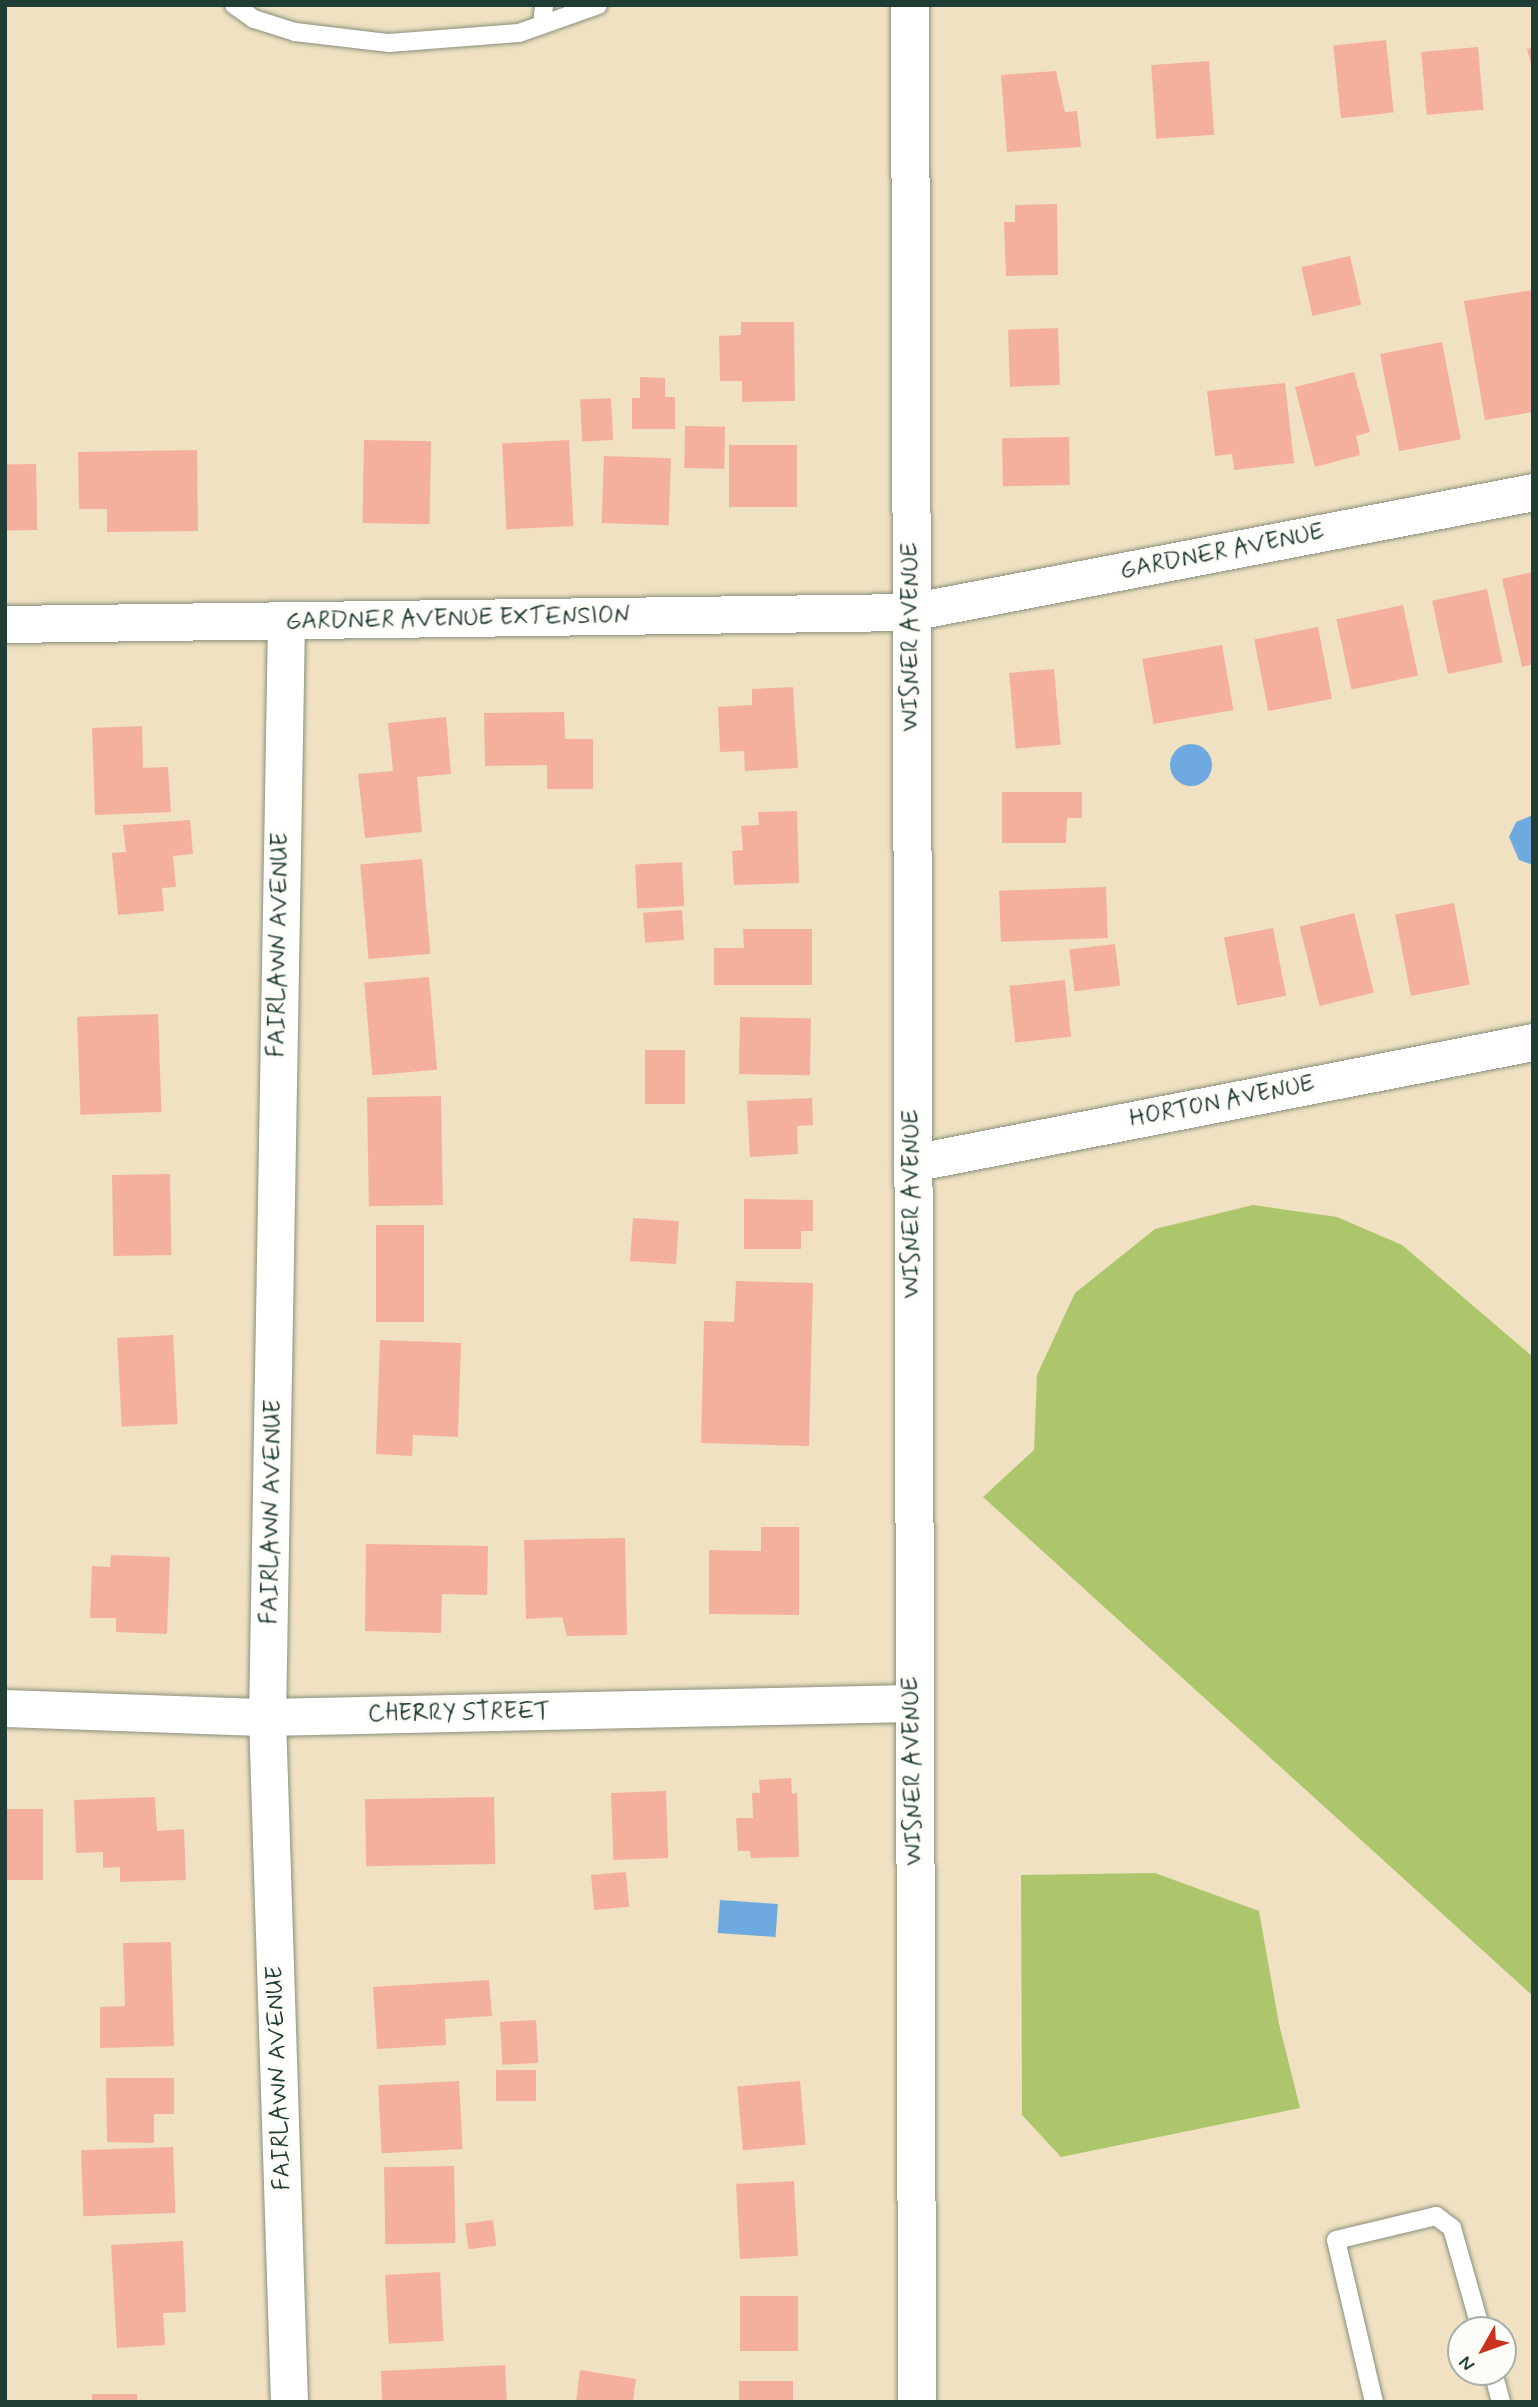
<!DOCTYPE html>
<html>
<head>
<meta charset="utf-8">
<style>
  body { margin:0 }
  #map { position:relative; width:1538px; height:2407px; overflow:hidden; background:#efe1c2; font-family:Mynerve,sans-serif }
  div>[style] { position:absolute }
  .green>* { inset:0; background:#adc66c }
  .water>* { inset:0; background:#6eaadf; transform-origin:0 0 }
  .round { border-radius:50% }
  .building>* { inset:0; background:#f5b09d; transform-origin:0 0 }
  .roads { filter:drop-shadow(0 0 2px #878f7b) drop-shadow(0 0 2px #878f7b) }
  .service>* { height:18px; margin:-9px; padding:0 9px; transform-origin:9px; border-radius:9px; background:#fff }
  .minor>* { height:37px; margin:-18.5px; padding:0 18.5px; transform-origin:18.5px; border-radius:18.5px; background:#fff }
  .tertiary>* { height:38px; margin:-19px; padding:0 19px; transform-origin:19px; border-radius:19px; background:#fff }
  span { translate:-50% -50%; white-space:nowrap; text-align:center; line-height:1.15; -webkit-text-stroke:7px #fdfcf7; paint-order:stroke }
  .street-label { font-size:24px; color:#1f3d34 }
  .frame { position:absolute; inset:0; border:7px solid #1f3d34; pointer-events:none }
  .north { position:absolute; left:1447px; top:2316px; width:70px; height:70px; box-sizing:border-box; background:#fdfcf7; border:2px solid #a4b0a9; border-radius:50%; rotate:230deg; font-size:19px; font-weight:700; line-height:28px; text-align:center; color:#1f3d34 }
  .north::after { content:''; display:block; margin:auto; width:24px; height:32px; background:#c8321e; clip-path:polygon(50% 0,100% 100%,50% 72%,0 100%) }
</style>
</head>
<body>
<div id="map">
  <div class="green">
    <div style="clip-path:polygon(1253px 1205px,1337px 1217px,1402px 1245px,1533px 1357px,1533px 1996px,983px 1497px,1034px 1450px,1037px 1375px,1075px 1293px,1155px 1229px)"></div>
    <div style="clip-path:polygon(1155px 1873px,1259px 1911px,1279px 2024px,1300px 2108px,1061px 2157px,1022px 2115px,1021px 1875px)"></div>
  </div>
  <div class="water">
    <div class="round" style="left:1170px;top:744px;width:42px;height:42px"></div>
    <div style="clip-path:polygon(1533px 815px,1533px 865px,1519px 860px,1509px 837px,1516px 822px)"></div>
    <div style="left:720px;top:1900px;width:58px;height:33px;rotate:4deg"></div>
  </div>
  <div class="building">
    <div style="left:1386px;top:40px;width:73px;height:53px;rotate:84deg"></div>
    <div style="left:1478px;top:47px;width:63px;height:57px;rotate:85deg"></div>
    <div style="clip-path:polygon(1533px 48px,1533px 67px,1532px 67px,1527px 49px)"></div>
    <div style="left:1209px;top:61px;width:74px;height:58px;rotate:86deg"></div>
    <div style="clip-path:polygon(1056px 71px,1065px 112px,1077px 111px,1081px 147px,1007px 152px,1001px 75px)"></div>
    <div style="clip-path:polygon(1057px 204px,1058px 275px,1006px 276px,1004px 222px,1015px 222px,1015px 205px)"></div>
    <div style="left:1350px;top:256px;width:50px;height:50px;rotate:77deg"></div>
    <div style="clip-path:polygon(1533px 290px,1533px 412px,1485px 420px,1464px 301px)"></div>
    <div style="clip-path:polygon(741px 322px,794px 322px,795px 401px,742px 402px,742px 381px,720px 381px,719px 336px,741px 335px)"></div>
    <div style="left:1058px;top:328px;width:57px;height:50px;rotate:88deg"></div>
    <div style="left:1442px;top:342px;width:99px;height:63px;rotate:79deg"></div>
    <div style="clip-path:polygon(1354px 372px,1370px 432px,1356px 436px,1360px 455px,1315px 467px,1295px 387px)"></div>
    <div style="clip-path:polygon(640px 377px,665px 378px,665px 397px,675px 397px,675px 429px,632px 429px,632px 398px,640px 398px)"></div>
    <div style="clip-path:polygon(1285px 383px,1294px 463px,1234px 470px,1232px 454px,1215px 456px,1207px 391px)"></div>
    <div style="left:611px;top:398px;width:42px;height:31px;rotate:87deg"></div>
    <div style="left:685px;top:426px;width:40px;height:42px;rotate:1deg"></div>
    <div style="left:1069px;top:437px;width:48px;height:67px;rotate:89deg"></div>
    <div style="left:364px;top:440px;width:67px;height:83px;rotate:1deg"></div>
    <div style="left:569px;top:440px;width:86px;height:67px;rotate:87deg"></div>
    <div style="left:729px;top:445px;width:68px;height:62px"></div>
    <div style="clip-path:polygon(197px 450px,198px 531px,107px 532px,107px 509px,79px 509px,78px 452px)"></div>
    <div style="left:604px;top:456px;width:67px;height:67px;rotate:2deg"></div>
    <div style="left:36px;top:464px;width:66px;height:31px;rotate:89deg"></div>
    <div style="clip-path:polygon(1533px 572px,1533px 664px,1522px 667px,1502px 579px)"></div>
    <div style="left:1487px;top:589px;width:75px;height:56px;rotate:78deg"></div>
    <div style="left:1403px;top:605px;width:72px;height:68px;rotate:78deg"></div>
    <div style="left:1318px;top:627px;width:73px;height:65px;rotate:79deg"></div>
    <div style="left:1222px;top:645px;width:66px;height:81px;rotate:80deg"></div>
    <div style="left:1054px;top:669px;width:76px;height:45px;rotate:85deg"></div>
    <div style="clip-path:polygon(793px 687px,798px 768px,745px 771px,744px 751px,720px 752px,718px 707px,752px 705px,752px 689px)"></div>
    <div style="clip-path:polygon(564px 712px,565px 739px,593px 739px,593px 789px,547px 789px,547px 765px,485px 766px,484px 713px)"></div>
    <div style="clip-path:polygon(446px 717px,451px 774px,417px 777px,422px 832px,365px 838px,358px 774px,393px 771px,388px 723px)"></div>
    <div style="clip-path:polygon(142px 726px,143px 768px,168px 767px,171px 812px,95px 815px,92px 728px)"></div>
    <div style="clip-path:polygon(1002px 792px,1082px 792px,1082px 818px,1067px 818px,1066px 843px,1002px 843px)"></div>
    <div style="clip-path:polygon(797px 811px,799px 883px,734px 885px,732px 851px,743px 850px,741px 826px,759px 825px,758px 812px)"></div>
    <div style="clip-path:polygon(190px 820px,193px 854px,173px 856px,176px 887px,162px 888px,164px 911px,118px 915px,112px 853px,126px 852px,123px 825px)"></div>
    <div style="left:422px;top:859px;width:95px;height:62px;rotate:85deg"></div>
    <div style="left:682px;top:862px;width:44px;height:47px;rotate:87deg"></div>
    <div style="left:1106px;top:887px;width:51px;height:107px;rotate:88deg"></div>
    <div style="left:1454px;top:903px;width:83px;height:60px;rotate:79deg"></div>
    <div style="left:682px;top:910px;width:30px;height:39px;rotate:86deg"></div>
    <div style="left:1354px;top:913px;width:82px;height:56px;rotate:76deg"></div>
    <div style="left:1273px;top:928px;width:69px;height:50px;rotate:79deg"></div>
    <div style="clip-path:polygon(743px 929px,812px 929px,812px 985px,714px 985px,714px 948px,744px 948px)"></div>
    <div style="left:1115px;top:944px;width:42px;height:46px;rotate:83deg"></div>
    <div style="left:429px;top:977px;width:93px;height:65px;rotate:85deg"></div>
    <div style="left:1065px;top:980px;width:57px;height:56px;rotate:84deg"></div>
    <div style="left:158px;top:1014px;width:98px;height:81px;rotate:88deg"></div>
    <div style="left:740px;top:1017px;width:71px;height:57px;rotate:1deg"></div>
    <div style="left:645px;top:1050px;width:40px;height:54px"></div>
    <div style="left:441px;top:1096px;width:109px;height:74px;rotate:89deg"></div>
    <div style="clip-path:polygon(812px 1098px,813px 1125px,797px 1126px,798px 1154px,750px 1157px,747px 1101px)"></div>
    <div style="left:170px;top:1174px;width:81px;height:58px;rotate:89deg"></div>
    <div style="clip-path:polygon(744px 1199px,813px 1200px,813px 1231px,801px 1231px,801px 1249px,744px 1249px)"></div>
    <div style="left:633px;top:1218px;width:46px;height:43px;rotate:4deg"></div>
    <div style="left:376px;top:1225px;width:48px;height:97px"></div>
    <div style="clip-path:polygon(736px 1281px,813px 1283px,809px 1446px,701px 1443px,704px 1321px,734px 1322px)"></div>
    <div style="left:173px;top:1335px;width:89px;height:56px;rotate:87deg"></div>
    <div style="clip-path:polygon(380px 1340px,461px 1343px,458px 1437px,413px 1435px,412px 1456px,376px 1454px)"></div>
    <div style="clip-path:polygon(761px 1527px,799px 1527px,799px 1615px,709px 1614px,709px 1550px,761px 1551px)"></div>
    <div style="clip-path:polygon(625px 1538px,627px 1635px,567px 1636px,562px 1617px,526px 1619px,524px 1540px)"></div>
    <div style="clip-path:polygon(366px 1544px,488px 1546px,487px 1595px,442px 1594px,441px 1633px,365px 1631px)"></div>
    <div style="clip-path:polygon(111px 1555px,170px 1557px,167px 1634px,116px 1632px,116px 1618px,90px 1618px,92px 1566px,110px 1567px)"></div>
    <div style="clip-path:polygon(791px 1778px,792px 1794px,797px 1793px,799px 1857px,751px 1858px,750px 1851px,738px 1851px,736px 1818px,753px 1818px,752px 1793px,760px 1793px,759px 1780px)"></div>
    <div style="left:666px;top:1791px;width:67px;height:55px;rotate:88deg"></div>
    <div style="clip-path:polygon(155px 1797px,157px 1831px,184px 1829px,186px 1880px,120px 1882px,120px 1867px,103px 1868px,103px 1852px,76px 1853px,74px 1800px)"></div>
    <div style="left:494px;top:1797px;width:67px;height:129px;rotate:89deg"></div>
    <div style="left:5px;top:1809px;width:38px;height:71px"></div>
    <div style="left:626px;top:1872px;width:35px;height:35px;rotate:85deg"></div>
    <div style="clip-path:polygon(171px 1942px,174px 2046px,100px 2048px,100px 2007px,125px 2006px,123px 1943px)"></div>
    <div style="clip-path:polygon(489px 1980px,492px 2016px,445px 2019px,446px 2045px,377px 2049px,373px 1987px)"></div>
    <div style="left:536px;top:2020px;width:43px;height:36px;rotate:87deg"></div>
    <div style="left:496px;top:2070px;width:40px;height:31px"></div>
    <div style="clip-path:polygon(106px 2078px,174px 2078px,174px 2114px,154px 2114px,154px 2143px,107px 2142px)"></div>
    <div style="left:459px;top:2081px;width:68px;height:81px;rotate:87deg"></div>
    <div style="left:800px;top:2081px;width:64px;height:63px;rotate:85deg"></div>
    <div style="left:173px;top:2147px;width:66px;height:92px;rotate:88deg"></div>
    <div style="left:454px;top:2166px;width:77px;height:70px;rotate:89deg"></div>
    <div style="left:794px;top:2181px;width:75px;height:58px;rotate:87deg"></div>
    <div style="left:493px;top:2220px;width:26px;height:28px;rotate:83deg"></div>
    <div style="clip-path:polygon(183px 2241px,186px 2312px,163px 2313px,165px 2345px,117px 2348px,111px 2245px)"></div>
    <div style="left:440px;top:2272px;width:69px;height:55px;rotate:87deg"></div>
    <div style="left:740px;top:2296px;width:58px;height:55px"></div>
    <div style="clip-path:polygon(505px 2365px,507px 2402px,382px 2402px,381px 2371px)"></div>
    <div style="clip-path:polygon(580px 2370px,636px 2379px,633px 2402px,576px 2402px)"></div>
    <div style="left:793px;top:2381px;width:21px;height:54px;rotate:90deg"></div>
    <div style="left:137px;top:2394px;width:8px;height:45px;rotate:90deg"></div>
  </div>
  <div class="roads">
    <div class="service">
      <div style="left:234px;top:5px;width:24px;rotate:35deg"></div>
      <div style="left:254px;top:19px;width:43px;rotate:17.6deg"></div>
      <div style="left:295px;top:32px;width:95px;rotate:6.7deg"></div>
      <div style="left:389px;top:43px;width:130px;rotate:-4.4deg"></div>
      <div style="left:519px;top:33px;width:84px;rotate:-19.5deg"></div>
      <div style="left:542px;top:25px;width:20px;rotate:-84deg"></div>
      <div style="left:1493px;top:2372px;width:31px;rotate:75deg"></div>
      <div style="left:1374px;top:2402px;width:166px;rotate:-103.2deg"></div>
      <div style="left:1336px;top:2240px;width:103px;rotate:-13.5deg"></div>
      <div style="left:1436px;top:2216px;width:20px;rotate:37deg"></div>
      <div style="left:1452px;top:2228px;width:106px;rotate:74.1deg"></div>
    </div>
    <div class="minor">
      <div style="left:286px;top:621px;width:1096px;rotate:90.99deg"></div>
      <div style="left:267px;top:1717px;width:685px;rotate:88.16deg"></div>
      <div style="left:5px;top:624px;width:905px;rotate:-0.76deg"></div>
      <div style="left:910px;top:612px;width:634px;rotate:-10.9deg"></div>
      <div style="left:912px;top:1163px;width:633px;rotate:-11.03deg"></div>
      <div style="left:5px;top:1708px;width:262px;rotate:2deg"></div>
      <div style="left:267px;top:1717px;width:645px;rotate:-1.24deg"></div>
    </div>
    <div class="tertiary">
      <div style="left:910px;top:5px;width:2397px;rotate:89.83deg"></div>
    </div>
  </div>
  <div class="street-label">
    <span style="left:1222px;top:552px;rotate:-11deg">GARDNER AVENUE</span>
    <span style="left:458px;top:619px;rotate:-1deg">GARDNER AVENUE EXTENSION</span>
    <span style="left:911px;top:637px;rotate:-90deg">WISNER AVENUE</span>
    <span style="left:279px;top:945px;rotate:-89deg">FAIRLAWN AVENUE</span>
    <span style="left:1222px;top:1102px;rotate:-11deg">HORTON AVENUE</span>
    <span style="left:912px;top:1204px;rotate:-90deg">WISNER AVENUE</span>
    <span style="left:272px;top:1512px;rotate:-89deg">FAIRLAWN AVENUE</span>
    <span style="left:459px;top:1713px;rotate:-1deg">CHERRY STREET</span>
    <span style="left:913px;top:1771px;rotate:-91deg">WISNER AVENUE</span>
    <span style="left:279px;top:2078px;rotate:-92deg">FAIRLAWN AVENUE</span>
  </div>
  <div class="frame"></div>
  <div class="north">N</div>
</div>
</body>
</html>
